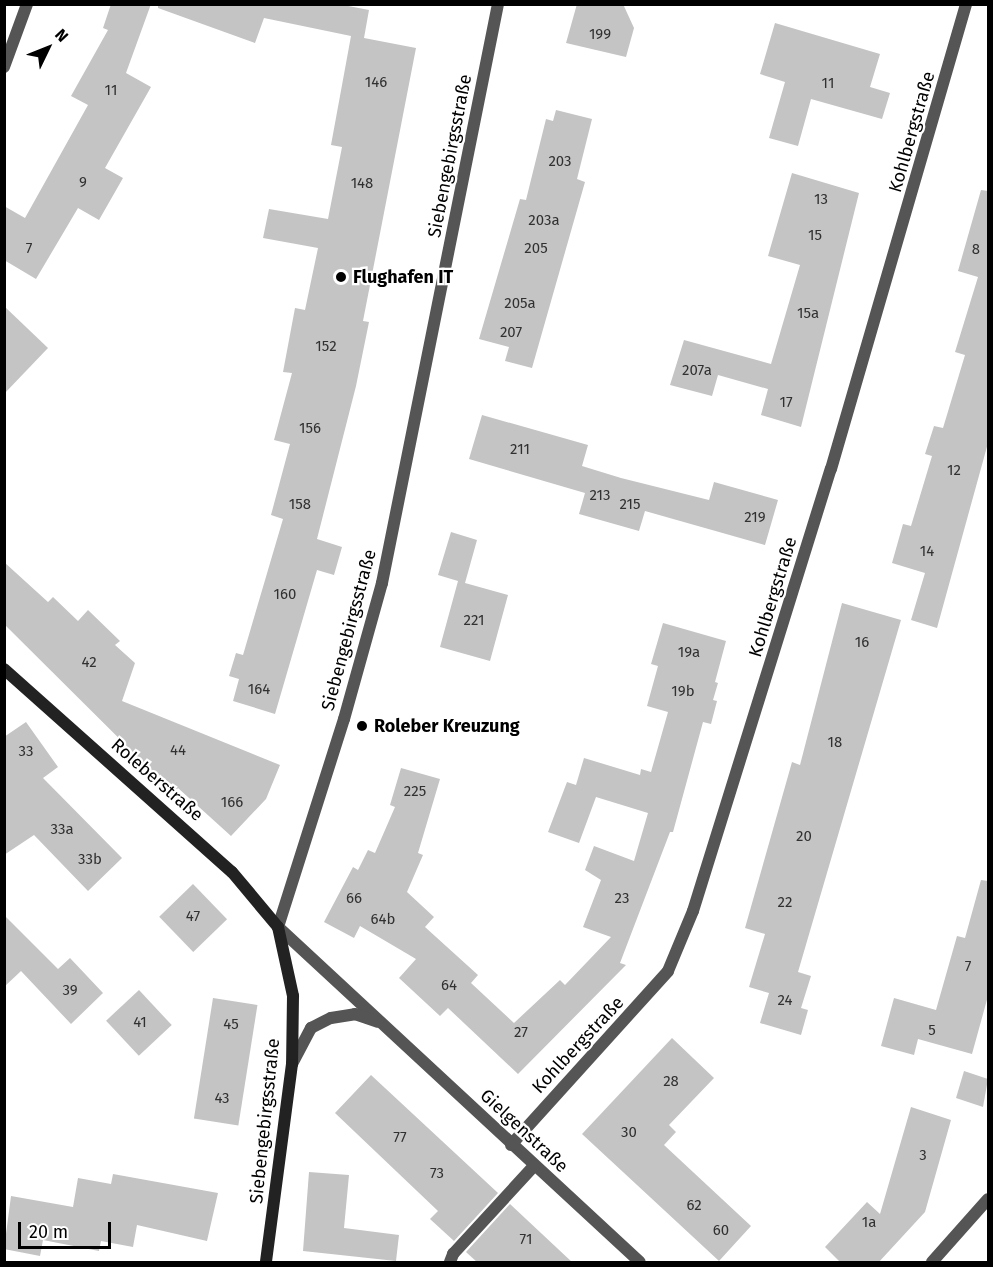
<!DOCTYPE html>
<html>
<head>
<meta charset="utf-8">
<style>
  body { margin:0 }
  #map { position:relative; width:993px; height:1267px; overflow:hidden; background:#fff; font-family:"Fira Sans",sans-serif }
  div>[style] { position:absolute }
  .building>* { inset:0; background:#c4c4c4; transform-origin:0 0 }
  .minor>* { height:12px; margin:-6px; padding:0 6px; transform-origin:6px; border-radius:6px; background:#555 }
  .secondary>* { height:12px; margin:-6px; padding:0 6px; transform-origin:6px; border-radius:6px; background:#222 }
  .dots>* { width:16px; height:16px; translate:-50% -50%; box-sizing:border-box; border:3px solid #fff; border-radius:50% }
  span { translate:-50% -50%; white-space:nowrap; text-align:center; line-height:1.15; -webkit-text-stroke:4.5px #fff; paint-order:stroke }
  .number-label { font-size:15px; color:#313131 }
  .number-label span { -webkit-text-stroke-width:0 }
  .street-label { font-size:18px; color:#000 }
  .poi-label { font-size:18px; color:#000; font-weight:700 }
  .left { translate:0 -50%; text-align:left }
  .frame { position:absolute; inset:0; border:6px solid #000; pointer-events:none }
  .north { position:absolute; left:18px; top:18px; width:60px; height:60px; -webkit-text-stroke:4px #fff; paint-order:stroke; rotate:47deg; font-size:16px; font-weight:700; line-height:24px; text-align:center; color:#000 }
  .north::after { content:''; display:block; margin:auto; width:21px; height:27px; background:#000; clip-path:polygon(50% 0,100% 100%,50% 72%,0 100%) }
  .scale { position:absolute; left:18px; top:1222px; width:93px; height:27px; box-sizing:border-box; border:3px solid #000; border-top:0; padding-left:8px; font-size:18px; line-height:21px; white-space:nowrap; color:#000; -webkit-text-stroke:4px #fff; paint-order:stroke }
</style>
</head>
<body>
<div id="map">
  <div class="building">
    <div style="clip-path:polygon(111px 4px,151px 4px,126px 73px,151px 87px,105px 168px,123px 178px,99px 220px,78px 208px,36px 279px,4px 260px,4px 206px,25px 218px,88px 105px,71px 96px,108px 30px,103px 28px)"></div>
    <div style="clip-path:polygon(158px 4px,338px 4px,369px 10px,364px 38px,416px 48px,363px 321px,369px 322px,356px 386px,317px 539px,342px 547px,334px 575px,317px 570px,275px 714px,233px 701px,239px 679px,229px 676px,236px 653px,243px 655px,283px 519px,271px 515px,290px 444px,274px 440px,292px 373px,283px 372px,295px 308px,305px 310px,318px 248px,263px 238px,269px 209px,328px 219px,342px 147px,331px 145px,351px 36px,264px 18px,255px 43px,158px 8px)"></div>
    <div style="clip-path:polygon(577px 4px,623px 4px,634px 28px,626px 57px,566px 43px)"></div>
    <div style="clip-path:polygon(775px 23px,880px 54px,870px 87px,890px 93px,882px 119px,811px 99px,798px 146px,769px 138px,785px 82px,760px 74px)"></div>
    <div style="clip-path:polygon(556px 110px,592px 119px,577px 179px,585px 182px,532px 368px,505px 361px,509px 347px,479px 339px,520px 199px,526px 200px,546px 119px,553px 121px)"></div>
    <div style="clip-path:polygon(792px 173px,859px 193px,801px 427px,761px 415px,768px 389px,718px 375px,712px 396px,670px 385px,684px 340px,771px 364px,800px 265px,768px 256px)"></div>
    <div style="clip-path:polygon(981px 190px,988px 191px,988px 443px,937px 628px,911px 620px,925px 573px,892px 563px,903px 524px,911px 526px,932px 456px,925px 454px,934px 426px,943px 428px,965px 355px,955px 352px,978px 277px,958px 271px)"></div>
    <div style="clip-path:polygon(4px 306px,48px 348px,4px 394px)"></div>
    <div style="clip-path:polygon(482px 415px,588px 445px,582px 466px,621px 478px,709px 500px,714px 482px,778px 500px,765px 545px,645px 511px,639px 531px,579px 514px,585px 493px,469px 459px)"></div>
    <div style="clip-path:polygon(451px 532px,477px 540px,465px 583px,508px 595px,490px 661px,440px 647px,458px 581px,438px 575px)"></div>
    <div style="clip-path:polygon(4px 562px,48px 602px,53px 597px,78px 621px,88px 610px,120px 641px,115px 645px,135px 663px,122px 701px,280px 765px,266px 799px,231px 836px,178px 788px,174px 793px,4px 624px)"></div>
    <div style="clip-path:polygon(842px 603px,901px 620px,798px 972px,811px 976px,801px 1008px,808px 1010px,801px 1035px,760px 1023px,769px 993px,749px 987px,765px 934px,745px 928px,792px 762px,800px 765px)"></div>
    <div style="clip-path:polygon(663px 623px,726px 641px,715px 682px,718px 683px,713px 700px,717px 701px,711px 724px,703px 722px,673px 832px,670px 832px,620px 963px,626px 965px,518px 1074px,448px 1008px,440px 1016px,399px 978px,416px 959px,360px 926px,354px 938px,324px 922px,353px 867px,358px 870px,368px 850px,375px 853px,395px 807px,390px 805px,401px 768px,440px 779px,418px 853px,423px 855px,407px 892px,434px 917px,425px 927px,478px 975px,471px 983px,514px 1023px,560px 980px,565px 985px,611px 937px,583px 927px,601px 880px,585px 870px,594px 846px,634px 861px,648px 813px,596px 797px,579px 843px,548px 832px,567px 782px,576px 785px,584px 758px,640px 775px,641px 769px,651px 772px,668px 712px,647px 706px,658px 666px,651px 664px)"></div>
    <div style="clip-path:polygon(26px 722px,58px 767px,43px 778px,122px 858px,88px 891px,34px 835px,4px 855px,4px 737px)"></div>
    <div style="clip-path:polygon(981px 880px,988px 881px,988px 996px,972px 1054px,918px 1039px,914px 1055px,881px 1046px,894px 998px,936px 1010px,957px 936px,965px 938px)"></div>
    <div style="left:193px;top:884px;width:49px;height:47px;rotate:46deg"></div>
    <div style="clip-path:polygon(4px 915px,58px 969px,70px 958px,103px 993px,71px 1024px,21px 971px,4px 987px)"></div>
    <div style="left:139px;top:990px;width:48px;height:45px;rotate:47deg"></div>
    <div style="left:213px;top:998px;width:45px;height:122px;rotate:9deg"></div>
    <div style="clip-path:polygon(672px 1038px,714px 1078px,669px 1125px,676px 1132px,664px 1145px,751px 1226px,719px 1261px,582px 1134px)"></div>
    <div style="clip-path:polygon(964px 1071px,988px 1079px,983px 1107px,956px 1098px)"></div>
    <div style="clip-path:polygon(371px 1075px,498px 1193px,454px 1241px,430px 1219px,438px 1211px,335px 1113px)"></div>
    <div style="clip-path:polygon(911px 1107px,951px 1120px,925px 1212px,878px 1263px,841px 1263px,825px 1247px,867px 1202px,880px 1214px)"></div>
    <div style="clip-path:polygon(309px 1172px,349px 1175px,344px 1228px,399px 1235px,396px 1261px,303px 1251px)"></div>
    <div style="clip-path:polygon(113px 1174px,218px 1193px,207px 1241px,137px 1225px,133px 1247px,101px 1241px,99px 1251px,43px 1240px,40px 1256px,4px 1249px,11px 1196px,73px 1207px,78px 1178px,111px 1184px)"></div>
    <div style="clip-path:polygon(510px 1204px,573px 1263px,478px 1263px,466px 1252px)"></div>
  </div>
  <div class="minor">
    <div style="left:498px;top:4px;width:591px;rotate:101.33deg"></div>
    <div style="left:382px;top:583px;width:141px;rotate:105.6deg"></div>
    <div style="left:344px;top:719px;width:218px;rotate:107.6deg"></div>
    <div style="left:278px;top:927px;width:493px;rotate:42.8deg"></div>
    <div style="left:4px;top:67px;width:67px;rotate:-69.9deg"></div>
    <div style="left:292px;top:1064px;width:41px;rotate:-62.2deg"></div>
    <div style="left:311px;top:1028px;width:22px;rotate:-27deg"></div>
    <div style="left:331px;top:1018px;width:24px;rotate:-9deg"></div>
    <div style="left:355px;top:1014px;width:24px;rotate:19deg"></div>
    <div style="left:511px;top:1145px;width:234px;rotate:-47.9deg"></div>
    <div style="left:668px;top:971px;width:65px;rotate:-67.4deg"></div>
    <div style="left:693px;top:911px;width:463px;rotate:-72.7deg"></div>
    <div style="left:831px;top:469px;width:484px;rotate:-73.8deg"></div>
    <div style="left:450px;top:1262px;width:9px;rotate:-69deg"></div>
    <div style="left:453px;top:1254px;width:120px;rotate:-47.4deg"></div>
    <div style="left:932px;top:1262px;width:84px;rotate:-48.4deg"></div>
  </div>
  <div class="secondary">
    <div style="left:4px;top:669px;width:305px;rotate:41.7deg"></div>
    <div style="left:232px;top:872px;width:72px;rotate:50.1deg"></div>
    <div style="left:278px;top:927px;width:71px;rotate:77.7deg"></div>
    <div style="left:293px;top:996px;width:68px;rotate:90.8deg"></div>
    <div style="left:292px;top:1064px;width:200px;rotate:97.5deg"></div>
  </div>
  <div class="dots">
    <div style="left:341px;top:277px;background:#000"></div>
    <div style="left:362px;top:726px;background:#000"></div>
  </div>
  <div class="number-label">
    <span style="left:600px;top:35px">199</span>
    <span style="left:376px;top:83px">146</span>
    <span style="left:828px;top:84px">11</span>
    <span style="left:111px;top:91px">11</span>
    <span style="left:560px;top:162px">203</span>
    <span style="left:83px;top:183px">9</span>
    <span style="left:362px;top:184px">148</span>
    <span style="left:821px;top:200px">13</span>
    <span style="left:544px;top:221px">203a</span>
    <span style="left:815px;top:236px">15</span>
    <span style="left:29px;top:249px">7</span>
    <span style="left:536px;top:249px">205</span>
    <span style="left:976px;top:250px">8</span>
    <span style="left:520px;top:304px">205a</span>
    <span style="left:808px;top:314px">15a</span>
    <span style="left:511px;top:333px">207</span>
    <span style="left:326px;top:347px">152</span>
    <span style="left:697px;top:371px">207a</span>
    <span style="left:786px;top:403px">17</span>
    <span style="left:310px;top:429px">156</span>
    <span style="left:520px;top:450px">211</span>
    <span style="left:954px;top:471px">12</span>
    <span style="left:600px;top:496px">213</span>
    <span style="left:300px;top:505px">158</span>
    <span style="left:630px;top:505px">215</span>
    <span style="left:755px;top:518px">219</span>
    <span style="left:927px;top:552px">14</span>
    <span style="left:285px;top:595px">160</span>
    <span style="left:474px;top:621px">221</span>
    <span style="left:862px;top:643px">16</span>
    <span style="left:689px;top:653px">19a</span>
    <span style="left:89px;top:663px">42</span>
    <span style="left:259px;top:690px">164</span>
    <span style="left:683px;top:692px">19b</span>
    <span style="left:835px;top:743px">18</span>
    <span style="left:178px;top:751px">44</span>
    <span style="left:26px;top:752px">33</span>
    <span style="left:415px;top:792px">225</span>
    <span style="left:232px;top:803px">166</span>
    <span style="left:62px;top:830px">33a</span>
    <span style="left:804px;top:837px">20</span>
    <span style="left:90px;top:860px">33b</span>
    <span style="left:354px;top:899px">66</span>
    <span style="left:622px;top:899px">23</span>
    <span style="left:785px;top:903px">22</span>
    <span style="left:193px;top:917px">47</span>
    <span style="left:383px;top:920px">64b</span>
    <span style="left:968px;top:967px">7</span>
    <span style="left:449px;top:986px">64</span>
    <span style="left:70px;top:991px">39</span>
    <span style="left:785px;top:1001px">24</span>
    <span style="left:140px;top:1023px">41</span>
    <span style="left:231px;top:1025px">45</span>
    <span style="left:932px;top:1031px">5</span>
    <span style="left:521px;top:1033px">27</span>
    <span style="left:671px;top:1082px">28</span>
    <span style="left:222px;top:1099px">43</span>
    <span style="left:629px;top:1133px">30</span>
    <span style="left:400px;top:1138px">77</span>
    <span style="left:923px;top:1156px">3</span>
    <span style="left:437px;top:1174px">73</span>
    <span style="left:694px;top:1206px">62</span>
    <span style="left:869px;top:1223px">1a</span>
    <span style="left:721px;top:1231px">60</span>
    <span style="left:526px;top:1240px">71</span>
  </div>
  <div class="street-label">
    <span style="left:912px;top:132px;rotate:-74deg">Kohlbergstraße</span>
    <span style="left:450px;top:156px;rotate:-79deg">Siebengebirgsstraße</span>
    <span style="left:773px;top:597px;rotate:-73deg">Kohlbergstraße</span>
    <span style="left:349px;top:630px;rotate:-75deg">Siebengebirgsstraße</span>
    <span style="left:157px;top:780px;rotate:41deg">Roleberstraße</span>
    <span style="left:578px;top:1045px;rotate:-47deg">Kohlbergstraße</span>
    <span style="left:265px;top:1121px;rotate:-84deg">Siebengebirgsstraße</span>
    <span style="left:524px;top:1131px;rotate:43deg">Gielgenstraße</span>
  </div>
  <div class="poi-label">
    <span class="left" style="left:353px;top:277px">Flughafen IT</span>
    <span class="left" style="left:374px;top:726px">Roleber Kreuzung</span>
  </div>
  <div class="frame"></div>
  <div class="north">N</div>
  <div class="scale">20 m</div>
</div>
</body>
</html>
